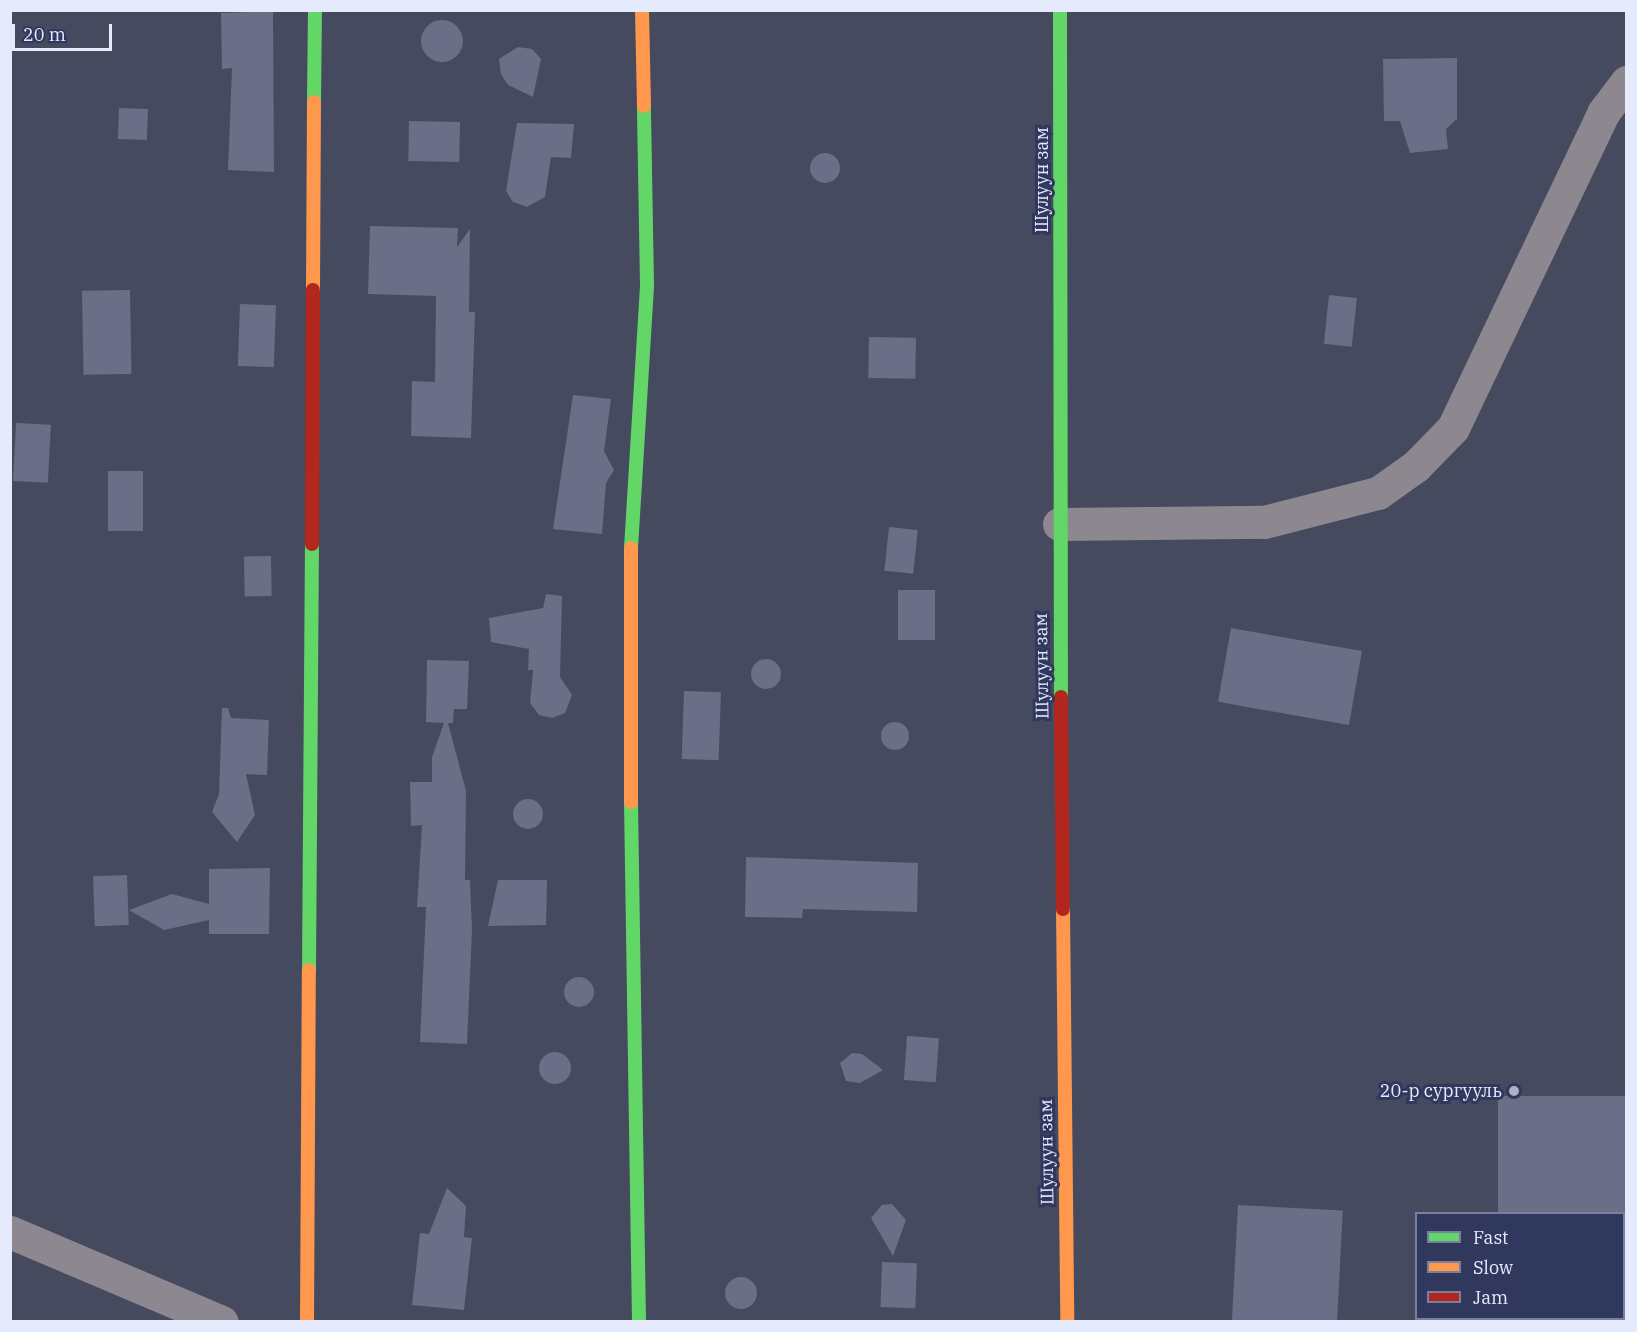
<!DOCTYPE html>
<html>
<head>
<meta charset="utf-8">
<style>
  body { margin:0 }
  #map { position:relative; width:1637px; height:1332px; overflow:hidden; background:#464a5e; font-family:"IBM Plex Serif",serif }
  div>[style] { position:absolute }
  .building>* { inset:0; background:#6a6e86; transform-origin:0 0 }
  .round { border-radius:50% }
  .street>* { height:33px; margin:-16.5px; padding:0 16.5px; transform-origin:16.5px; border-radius:16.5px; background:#8d888f }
  .fast>* { height:14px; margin:-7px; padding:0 7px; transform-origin:7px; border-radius:7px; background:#63d668 }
  .slow>* { height:14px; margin:-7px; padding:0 7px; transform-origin:7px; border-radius:7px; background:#ff974d }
  .jam>* { height:14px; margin:-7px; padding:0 7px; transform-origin:7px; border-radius:7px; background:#b3261e }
  .dots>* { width:16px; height:16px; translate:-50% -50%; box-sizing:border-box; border:3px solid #31385e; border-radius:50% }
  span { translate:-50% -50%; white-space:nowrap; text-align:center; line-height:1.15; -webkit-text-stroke:6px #31385e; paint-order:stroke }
  .street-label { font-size:18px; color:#e5eafd }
  .poi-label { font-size:18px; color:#e5eafd }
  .right { translate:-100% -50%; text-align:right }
  .frame { position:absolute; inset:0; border:12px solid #e5eafd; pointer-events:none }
  .legend { position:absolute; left:1415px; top:1212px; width:210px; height:108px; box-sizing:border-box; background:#31385e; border:2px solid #797f9e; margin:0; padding:8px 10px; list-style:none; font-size:18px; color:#e5eafd }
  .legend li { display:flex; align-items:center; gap:12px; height:30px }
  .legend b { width:30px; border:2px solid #797f9e }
  .scale { position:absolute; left:12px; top:24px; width:100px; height:27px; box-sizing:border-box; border:3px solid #e5eafd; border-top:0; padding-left:8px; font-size:18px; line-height:21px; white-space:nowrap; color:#e5eafd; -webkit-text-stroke:4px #31385e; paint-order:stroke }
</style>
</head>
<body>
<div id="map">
  <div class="building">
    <div style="clip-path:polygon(273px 11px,274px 172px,228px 170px,232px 68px,222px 69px,221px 13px)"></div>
    <div class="round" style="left:421px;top:20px;width:42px;height:42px"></div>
    <div style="clip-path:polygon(518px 47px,532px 49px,541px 59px,533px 97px,508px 85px,501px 74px,499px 59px)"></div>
    <div style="clip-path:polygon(1457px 58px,1457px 119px,1446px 129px,1448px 149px,1410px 153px,1400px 121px,1384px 121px,1383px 59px)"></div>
    <div style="left:119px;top:108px;width:29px;height:31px;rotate:2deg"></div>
    <div style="left:409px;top:121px;width:51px;height:40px;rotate:1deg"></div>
    <div style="clip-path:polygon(517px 123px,574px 124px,571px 158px,551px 157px,545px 197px,527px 207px,513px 202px,506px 191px)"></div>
    <div class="round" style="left:810px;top:153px;width:30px;height:30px"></div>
    <div style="clip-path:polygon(370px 226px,458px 228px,457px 247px,470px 229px,469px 312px,475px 312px,471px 438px,411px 436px,412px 381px,435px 382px,436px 296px,368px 294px)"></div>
    <div style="left:130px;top:290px;width:84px;height:48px;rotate:89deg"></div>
    <div style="left:1329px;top:295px;width:28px;height:49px;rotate:6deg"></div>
    <div style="left:240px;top:304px;width:36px;height:62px;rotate:2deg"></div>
    <div style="left:869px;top:337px;width:47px;height:41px;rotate:1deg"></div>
    <div style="clip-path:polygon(573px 395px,611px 399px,604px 451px,614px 470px,606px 483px,602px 534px,553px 529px)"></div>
    <div style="left:16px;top:423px;width:35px;height:58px;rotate:3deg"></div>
    <div style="left:108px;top:471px;width:35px;height:60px"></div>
    <div style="left:889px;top:527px;width:29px;height:44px;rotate:6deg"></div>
    <div style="left:271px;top:556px;width:40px;height:27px;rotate:89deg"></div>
    <div style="left:898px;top:590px;width:37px;height:50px"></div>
    <div style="clip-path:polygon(546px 594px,562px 596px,560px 677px,572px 695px,565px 713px,552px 718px,539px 715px,530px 703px,533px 670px,528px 670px,529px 649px,491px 642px,489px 618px,543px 608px)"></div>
    <div style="left:1231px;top:628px;width:133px;height:75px;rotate:10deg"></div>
    <div class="round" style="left:751px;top:659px;width:30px;height:30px"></div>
    <div style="clip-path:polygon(427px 660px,469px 661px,467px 709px,454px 709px,453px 723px,448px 723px,466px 791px,465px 880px,470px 880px,472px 930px,467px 1044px,420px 1042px,426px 907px,417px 907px,422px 825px,411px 826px,410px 782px,432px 782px,432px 757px,444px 723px,426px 722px)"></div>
    <div style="left:684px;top:691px;width:37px;height:68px;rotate:2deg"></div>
    <div style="clip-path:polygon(222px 708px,228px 708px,231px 718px,269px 720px,267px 775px,246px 774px,255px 815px,237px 842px,212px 812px,219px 794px)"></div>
    <div class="round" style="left:881px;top:722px;width:28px;height:28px"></div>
    <div class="round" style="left:513px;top:799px;width:30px;height:30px"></div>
    <div style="clip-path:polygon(746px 857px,918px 863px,917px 912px,803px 909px,802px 918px,745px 917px)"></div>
    <div style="clip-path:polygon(270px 868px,269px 934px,209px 934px,209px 920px,164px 930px,129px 910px,172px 894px,209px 904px,209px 869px)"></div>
    <div style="left:127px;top:875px;width:50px;height:34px;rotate:88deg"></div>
    <div style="clip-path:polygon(498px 880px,547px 880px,546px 925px,488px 926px)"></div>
    <div class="round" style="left:564px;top:977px;width:30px;height:30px"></div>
    <div style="left:907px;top:1036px;width:32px;height:44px;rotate:4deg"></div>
    <div class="round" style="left:539px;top:1052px;width:32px;height:32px"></div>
    <div style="clip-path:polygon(852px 1053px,862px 1054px,883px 1070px,860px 1083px,846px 1081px,840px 1063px)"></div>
    <div style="left:1498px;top:1096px;width:128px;height:118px"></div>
    <div style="clip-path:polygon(447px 1188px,466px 1206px,464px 1237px,472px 1238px,464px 1310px,412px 1305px,420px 1233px,429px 1234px)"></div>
    <div style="clip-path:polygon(892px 1204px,906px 1220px,893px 1256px,871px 1218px,882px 1205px)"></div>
    <div style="left:1238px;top:1205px;width:105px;height:117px;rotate:3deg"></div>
    <div style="left:882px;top:1262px;width:35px;height:45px;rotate:2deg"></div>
    <div class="round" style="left:725px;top:1277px;width:32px;height:32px"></div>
  </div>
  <div class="street">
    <div style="left:1059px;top:524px;width:205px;rotate:-0.6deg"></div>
    <div style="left:1264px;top:522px;width:118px;rotate:-14.3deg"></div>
    <div style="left:1378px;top:493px;width:47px;rotate:-35.4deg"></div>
    <div style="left:1416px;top:466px;width:53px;rotate:-45.8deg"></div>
    <div style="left:1453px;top:428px;width:349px;rotate:-64.5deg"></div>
    <div style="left:1603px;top:113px;width:39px;rotate:-53deg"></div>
    <div style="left:10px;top:1232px;width:230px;rotate:23deg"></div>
  </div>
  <div class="fast">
    <div style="left:1060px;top:10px;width:687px;rotate:89.92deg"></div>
    <div style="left:314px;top:102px;width:92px;rotate:-89.4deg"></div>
    <div style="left:631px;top:548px;width:264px;rotate:-86.5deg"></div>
    <div style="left:647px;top:284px;width:178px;rotate:-91deg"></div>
    <div style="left:631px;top:802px;width:520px;rotate:89.12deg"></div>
    <div style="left:309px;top:970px;width:426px;rotate:-89.6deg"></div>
  </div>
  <div class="slow">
    <div style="left:642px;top:10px;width:96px;rotate:88.8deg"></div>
    <div style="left:313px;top:290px;width:188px;rotate:-89.7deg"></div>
    <div style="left:631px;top:548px;width:254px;rotate:90deg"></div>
    <div style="left:1063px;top:909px;width:413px;rotate:89.4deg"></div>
    <div style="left:307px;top:1322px;width:352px;rotate:-89.7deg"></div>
  </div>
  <div class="jam">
    <div style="left:312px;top:544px;width:254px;rotate:-89.8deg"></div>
    <div style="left:1061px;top:697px;width:212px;rotate:89.5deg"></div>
  </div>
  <div class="dots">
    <div style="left:1514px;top:1091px;background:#adb2c5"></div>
  </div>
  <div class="street-label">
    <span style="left:1042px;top:180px;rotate:-90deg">Шулуун зам</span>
    <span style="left:1042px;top:666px;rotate:-91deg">Шулуун зам</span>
    <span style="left:1047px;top:1152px;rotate:-91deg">Шулуун зам</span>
  </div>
  <div class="poi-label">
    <span class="right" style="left:1502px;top:1091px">20-р сургууль</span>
  </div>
  <div class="frame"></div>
  <ul class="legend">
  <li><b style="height:8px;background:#63d668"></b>Fast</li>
  <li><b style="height:8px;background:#ff974d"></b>Slow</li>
  <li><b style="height:8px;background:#b3261e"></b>Jam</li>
  </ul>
  <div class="scale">20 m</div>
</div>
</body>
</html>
